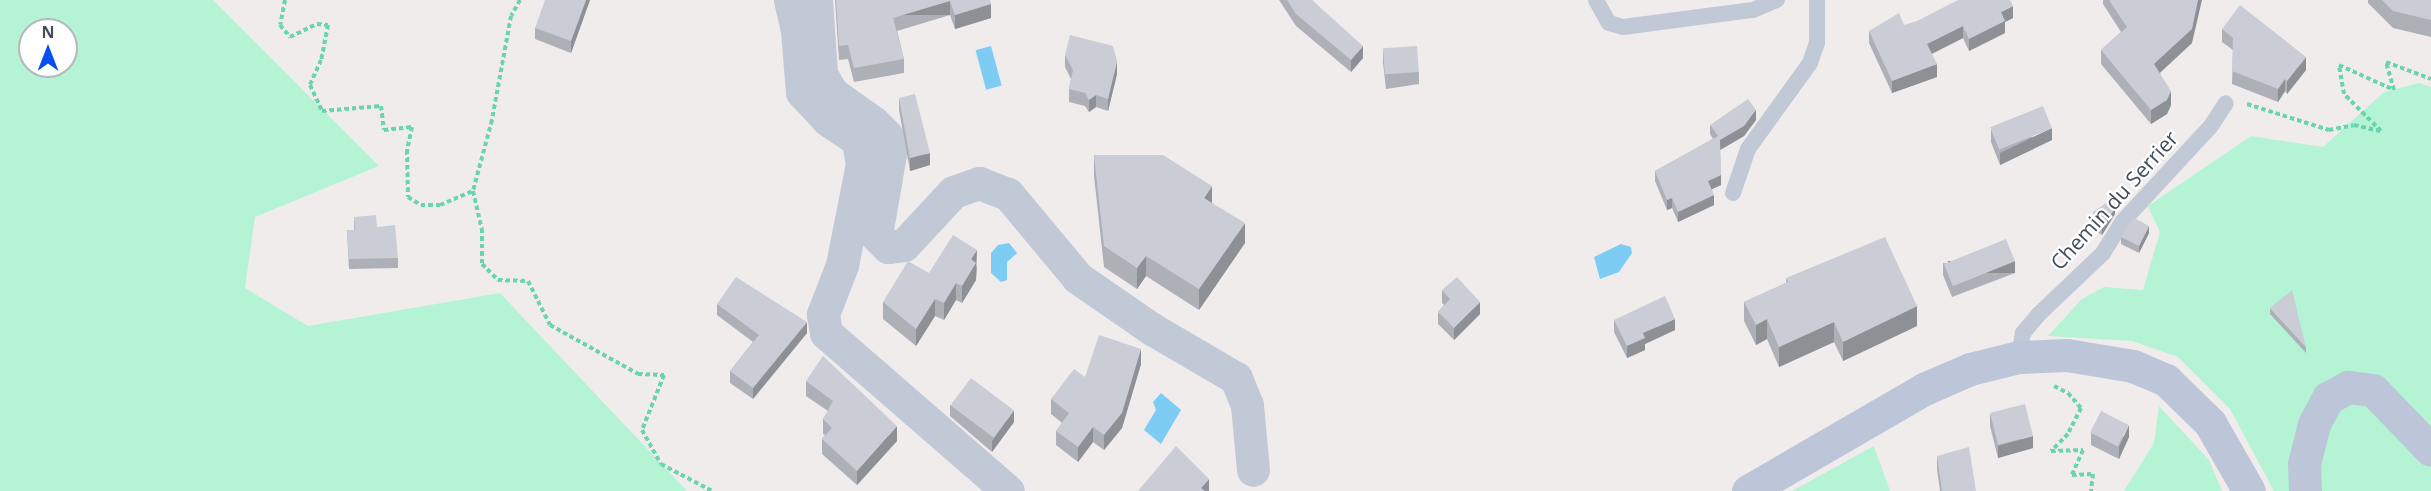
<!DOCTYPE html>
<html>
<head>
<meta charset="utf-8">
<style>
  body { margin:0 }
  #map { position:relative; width:2431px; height:491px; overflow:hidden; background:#f0ecec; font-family:"Open Sans",sans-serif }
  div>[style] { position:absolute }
  .green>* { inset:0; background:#b5f3d5 }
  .water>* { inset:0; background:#7dccf4; transform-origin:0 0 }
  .path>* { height:4px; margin-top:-2px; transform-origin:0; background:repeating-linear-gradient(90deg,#6ad4ad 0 4.5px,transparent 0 7.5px) }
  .lane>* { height:16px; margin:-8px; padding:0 8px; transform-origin:8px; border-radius:8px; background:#c1c9d6 }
  .street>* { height:33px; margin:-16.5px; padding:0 16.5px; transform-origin:16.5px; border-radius:16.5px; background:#c1c9d6 }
  .secondary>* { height:33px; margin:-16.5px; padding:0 16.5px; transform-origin:16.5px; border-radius:16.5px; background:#bdc6d8 }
  .wall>* { inset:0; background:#aeb0b7 }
  .shaded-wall>* { inset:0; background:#8d9095; transform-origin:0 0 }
  .building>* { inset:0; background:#cacdd5; transform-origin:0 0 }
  span { translate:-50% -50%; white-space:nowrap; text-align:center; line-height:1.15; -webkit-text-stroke:4.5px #fff; paint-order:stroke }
  .street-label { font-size:21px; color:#434d5c }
  .north { position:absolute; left:18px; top:18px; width:60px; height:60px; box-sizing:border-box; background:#fff; border:2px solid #b4b8be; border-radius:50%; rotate:0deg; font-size:16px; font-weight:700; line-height:24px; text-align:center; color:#434d5c }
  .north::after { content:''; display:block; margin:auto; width:21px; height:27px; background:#074eee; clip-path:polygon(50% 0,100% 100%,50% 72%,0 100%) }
</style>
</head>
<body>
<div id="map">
  <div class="green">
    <div style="clip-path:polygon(evenodd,0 0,213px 0,379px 166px,255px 217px,245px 288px,308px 326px,500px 293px,687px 491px,0 491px,0 0,30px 30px,66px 30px,66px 66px,30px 66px,30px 30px)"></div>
    <div style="clip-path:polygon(2419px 83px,2431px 87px,2431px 491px,2274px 491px,2230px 409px,2178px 357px,2132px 341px,2048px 336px,2082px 299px,2104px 287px,2143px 290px,2160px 232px,2148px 206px,2251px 136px,2323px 147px,2384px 92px)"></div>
    <div style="clip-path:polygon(2159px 406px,2209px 460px,2222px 491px,2124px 491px,2154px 443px)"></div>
    <div style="clip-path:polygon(1874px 446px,1890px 491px,1792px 491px)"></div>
  </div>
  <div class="water">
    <div style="left:991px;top:46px;width:41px;height:16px;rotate:75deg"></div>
    <div style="clip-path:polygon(1009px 243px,1017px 253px,1007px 262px,1007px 280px,1001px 282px,991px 273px,991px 253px,998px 245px)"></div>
    <div style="clip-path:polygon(1621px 244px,1631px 247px,1632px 253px,1619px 272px,1600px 279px,1594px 257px)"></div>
    <div style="clip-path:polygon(1161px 393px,1181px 410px,1161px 444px,1144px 430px,1156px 410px,1153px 402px)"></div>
  </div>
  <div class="path">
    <div style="left:285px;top:0;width:25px;rotate:101deg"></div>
    <div style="left:280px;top:25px;width:16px;rotate:50deg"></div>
    <div style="left:290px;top:37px;width:30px;rotate:-26deg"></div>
    <div style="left:317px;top:24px;width:11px;rotate:5deg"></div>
    <div style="left:328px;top:25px;width:36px;rotate:101deg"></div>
    <div style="left:321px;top:60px;width:27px;rotate:114deg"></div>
    <div style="left:310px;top:85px;width:29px;rotate:65deg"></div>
    <div style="left:322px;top:111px;width:59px;rotate:-4.8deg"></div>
    <div style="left:381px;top:106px;width:24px;rotate:83deg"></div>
    <div style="left:384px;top:130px;width:28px;rotate:-6deg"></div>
    <div style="left:412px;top:127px;width:24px;rotate:102deg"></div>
    <div style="left:407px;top:150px;width:47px;rotate:88.8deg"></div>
    <div style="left:408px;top:197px;width:15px;rotate:32deg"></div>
    <div style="left:421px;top:205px;width:19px"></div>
    <div style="left:440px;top:205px;width:36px;rotate:-23deg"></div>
    <div style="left:520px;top:0;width:18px;rotate:119deg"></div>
    <div style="left:511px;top:16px;width:106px;rotate:100.4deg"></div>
    <div style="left:492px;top:120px;width:73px;rotate:105deg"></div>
    <div style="left:473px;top:191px;width:39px;rotate:77deg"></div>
    <div style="left:482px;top:229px;width:35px;rotate:90deg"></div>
    <div style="left:482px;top:264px;width:23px;rotate:45deg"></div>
    <div style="left:498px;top:280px;width:30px;rotate:2deg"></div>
    <div style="left:528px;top:281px;width:49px;rotate:63.4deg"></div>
    <div style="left:550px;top:325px;width:101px;rotate:29.1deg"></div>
    <div style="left:638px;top:374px;width:26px;rotate:2deg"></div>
    <div style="left:664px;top:375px;width:59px;rotate:111.8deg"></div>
    <div style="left:642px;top:430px;width:39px;rotate:61deg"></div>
    <div style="left:661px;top:464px;width:58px;rotate:27.9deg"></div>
    <div style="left:2247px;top:104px;width:86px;rotate:17.6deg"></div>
    <div style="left:2329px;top:130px;width:25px;rotate:-11deg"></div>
    <div style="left:2354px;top:125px;width:28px;rotate:13deg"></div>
    <div style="left:2381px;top:131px;width:52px;rotate:-135deg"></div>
    <div style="left:2344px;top:94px;width:29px;rotate:-100deg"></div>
    <div style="left:2339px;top:65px;width:60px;rotate:24.4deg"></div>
    <div style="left:2394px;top:90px;width:29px;rotate:-106deg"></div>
    <div style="left:2386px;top:62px;width:48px;rotate:20.7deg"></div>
    <div style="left:2054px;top:386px;width:16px;rotate:27deg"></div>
    <div style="left:2068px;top:393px;width:20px;rotate:49deg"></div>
    <div style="left:2081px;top:408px;width:29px;rotate:117deg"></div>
    <div style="left:2068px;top:434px;width:24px;rotate:135deg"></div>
    <div style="left:2051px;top:451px;width:32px;rotate:-2deg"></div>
    <div style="left:2083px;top:450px;width:27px;rotate:114deg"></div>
    <div style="left:2072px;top:475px;width:21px;rotate:-3deg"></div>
    <div style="left:2093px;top:474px;width:17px;rotate:97deg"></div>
  </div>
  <div class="lane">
    <div style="left:1596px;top:0;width:26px;rotate:61deg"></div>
    <div style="left:1609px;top:23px;width:15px;rotate:16deg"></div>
    <div style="left:1623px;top:27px;width:131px;rotate:-7.5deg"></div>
    <div style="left:1753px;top:10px;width:26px;rotate:-23deg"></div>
    <div style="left:1733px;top:193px;width:46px;rotate:-71.2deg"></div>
    <div style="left:1748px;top:149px;width:106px;rotate:-54.2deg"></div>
    <div style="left:1810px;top:63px;width:21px;rotate:-71deg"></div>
    <div style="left:1817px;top:43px;width:43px;rotate:-90deg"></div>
    <div style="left:2019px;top:357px;width:24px;rotate:-81deg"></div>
    <div style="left:2023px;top:333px;width:23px;rotate:-50deg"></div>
    <div style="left:2038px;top:315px;width:90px;rotate:-43.6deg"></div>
    <div style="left:2103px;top:253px;width:38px;rotate:-58deg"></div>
    <div style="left:2123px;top:221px;width:129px;rotate:-47.2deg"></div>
    <div style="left:2211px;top:126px;width:27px;rotate:-57deg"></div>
  </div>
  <div class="street">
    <div style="left:790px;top:0;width:32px;rotate:77deg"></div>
    <div style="left:797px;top:31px;width:61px;rotate:85.3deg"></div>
    <div style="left:802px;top:92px;width:38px;rotate:47deg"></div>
    <div style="left:828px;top:120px;width:36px;rotate:34deg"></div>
    <div style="left:858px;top:140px;width:24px;rotate:81deg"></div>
    <div style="left:862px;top:164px;width:103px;rotate:101.2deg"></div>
    <div style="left:842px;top:265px;width:53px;rotate:111.2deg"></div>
    <div style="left:823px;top:314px;width:19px;rotate:81deg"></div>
    <div style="left:826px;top:333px;width:241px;rotate:41deg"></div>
    <div style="left:816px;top:0;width:74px;rotate:86.1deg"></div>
    <div style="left:821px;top:74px;width:22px;rotate:60deg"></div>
    <div style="left:832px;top:93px;width:50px;rotate:35.3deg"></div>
    <div style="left:873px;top:122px;width:20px;rotate:45deg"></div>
    <div style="left:887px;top:136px;width:18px;rotate:81deg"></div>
    <div style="left:890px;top:154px;width:82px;rotate:99.8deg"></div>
    <div style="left:876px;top:235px;width:17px;rotate:45deg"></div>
    <div style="left:888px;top:247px;width:16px;rotate:-7deg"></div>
    <div style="left:904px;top:245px;width:72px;rotate:-47.2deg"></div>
    <div style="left:953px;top:192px;width:28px;rotate:-19deg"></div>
    <div style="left:979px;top:183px;width:31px;rotate:21deg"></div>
    <div style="left:1008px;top:194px;width:109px;rotate:50.2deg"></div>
    <div style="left:1078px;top:278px;width:90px;rotate:34.6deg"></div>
    <div style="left:1152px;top:329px;width:97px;rotate:30.3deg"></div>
    <div style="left:1236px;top:378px;width:29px;rotate:68deg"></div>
    <div style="left:1247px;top:405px;width:65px;rotate:84.7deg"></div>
  </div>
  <div class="secondary">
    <div style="left:1748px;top:491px;width:203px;rotate:-30.1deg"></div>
    <div style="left:1924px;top:389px;width:50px;rotate:-23.5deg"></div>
    <div style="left:1970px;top:369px;width:50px;rotate:-13.8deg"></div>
    <div style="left:2019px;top:357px;width:48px;rotate:-2.4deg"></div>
    <div style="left:2067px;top:355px;width:67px;rotate:9.5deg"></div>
    <div style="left:2133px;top:366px;width:36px;rotate:23deg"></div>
    <div style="left:2166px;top:380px;width:62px;rotate:44.3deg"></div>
    <div style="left:2210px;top:423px;width:78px;rotate:60.2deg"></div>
    <div style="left:2305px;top:491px;width:27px;rotate:-92deg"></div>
    <div style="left:2304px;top:464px;width:41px;rotate:-76deg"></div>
    <div style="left:2314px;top:424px;width:30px;rotate:-62deg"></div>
    <div style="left:2328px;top:398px;width:23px;rotate:-29deg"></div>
    <div style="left:2348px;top:387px;width:25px;rotate:7deg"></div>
    <div style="left:2373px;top:390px;width:83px;rotate:46deg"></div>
  </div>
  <div class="wall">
    <div style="clip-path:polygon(590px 0,571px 53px,535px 39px,535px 28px)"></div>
    <div style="clip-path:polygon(835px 0,990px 0,991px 18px,955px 29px,950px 15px,897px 31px,904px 59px,904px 73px,854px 82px,848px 59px,839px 60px)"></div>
    <div style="clip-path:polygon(1279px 0,1312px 0,1363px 58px,1351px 72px,1296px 26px)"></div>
    <div style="clip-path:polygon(2103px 0,2183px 0,2192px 43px,2160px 73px,2171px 105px,2167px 114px,2151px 124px,2101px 64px,2101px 50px,2121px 32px,2103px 4px)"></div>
    <div style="clip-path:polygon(2368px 0,2431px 0,2431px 37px,2393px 28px,2368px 3px)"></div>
    <div style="clip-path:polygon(2013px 18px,2005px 22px,2005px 33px,1969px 51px,1963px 38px,1932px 54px,1937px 77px,1892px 93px,1869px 43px,1869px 31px,1904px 25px)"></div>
    <div style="clip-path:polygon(2222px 29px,2306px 70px,2287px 94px,2285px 91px,2278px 102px,2232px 84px,2233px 50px,2222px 42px)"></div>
    <div style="clip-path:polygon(1383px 50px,1419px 72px,1419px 84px,1386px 89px,1383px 63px)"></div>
    <div style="clip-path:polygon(1065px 55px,1117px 74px,1108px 111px,1096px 107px,1089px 112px,1085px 106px,1069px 102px,1069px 89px,1071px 79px,1065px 67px)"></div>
    <div style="clip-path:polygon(899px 98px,930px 165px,910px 171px,899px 110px)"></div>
    <div style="clip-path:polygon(1756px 120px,1744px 136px,1720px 150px,1721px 185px,1712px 189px,1714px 205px,1678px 222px,1672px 208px,1667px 210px,1655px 181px,1655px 171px,1713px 139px,1710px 134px,1710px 125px)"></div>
    <div style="clip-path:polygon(1991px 130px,2052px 140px,2000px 165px,1991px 142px)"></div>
    <div style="clip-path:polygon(1094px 155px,1212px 203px,1245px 243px,1199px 310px,1146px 276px,1137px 289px,1104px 267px,1094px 176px)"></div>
    <div style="clip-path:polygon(2093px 212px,2115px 214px,2102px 235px,2095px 231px,2093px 219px)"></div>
    <div style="clip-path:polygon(354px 217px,377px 227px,398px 258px,398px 268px,349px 269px,347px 230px,354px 230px)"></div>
    <div style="clip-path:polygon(2149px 233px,2139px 253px,2121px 244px,2121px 237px)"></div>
    <div style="clip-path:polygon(1943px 263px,2015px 273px,1952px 297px,1943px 275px)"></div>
    <div style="clip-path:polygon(977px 267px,976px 280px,962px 303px,956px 300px,944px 320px,935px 316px,916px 346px,883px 319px,883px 302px,929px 273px)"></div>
    <div style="clip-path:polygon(1786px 278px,1917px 326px,1843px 361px,1834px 342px,1779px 367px,1767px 339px,1756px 345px,1744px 321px,1744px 302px,1786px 283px)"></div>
    <div style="clip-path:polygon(1442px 290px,1480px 314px,1454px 340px,1438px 324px,1438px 312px,1444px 305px,1442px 303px)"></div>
    <div style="clip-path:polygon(717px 304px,807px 333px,753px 399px,730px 383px,730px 371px,753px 342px,717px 315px)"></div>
    <div style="clip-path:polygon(2270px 308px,2306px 347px,2306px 353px,2270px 314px)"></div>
    <div style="clip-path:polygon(1614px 320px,1675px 330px,1645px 344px,1645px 350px,1627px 358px,1614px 332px)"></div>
    <div style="clip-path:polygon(1141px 364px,1122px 428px,1104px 450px,1093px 442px,1078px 462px,1056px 445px,1056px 431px,1062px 423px,1051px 414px,1051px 399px,1085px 377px)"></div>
    <div style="clip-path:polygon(806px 381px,897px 441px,857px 485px,822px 454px,822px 439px,825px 435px,823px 434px,823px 419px,828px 411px,806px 396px)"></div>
    <div style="clip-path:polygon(950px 405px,1014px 422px,992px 452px,950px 416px)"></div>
    <div style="clip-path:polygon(1990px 414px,2033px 448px,1998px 458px,1990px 426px)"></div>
    <div style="clip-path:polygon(2091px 433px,2129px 437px,2119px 459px,2091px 445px)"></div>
    <div style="clip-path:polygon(1937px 456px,1976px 491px,1940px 491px,1937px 469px)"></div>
  </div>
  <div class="shaded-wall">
    <div style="clip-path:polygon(586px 0,590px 0,571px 53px,571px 41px)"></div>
    <div style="clip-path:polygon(2198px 0,2202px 0,2192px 43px,2154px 78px,2154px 64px)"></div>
    <div style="left:950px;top:1px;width:14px;height:59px;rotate:90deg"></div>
    <div style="clip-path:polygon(991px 4px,991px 18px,955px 29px,955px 15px)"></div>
    <div style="clip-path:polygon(2013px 6px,2013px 18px,2005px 22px,2005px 33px,1969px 51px,1969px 39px,2001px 12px)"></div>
    <div style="clip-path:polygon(1963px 26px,1963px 38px,1927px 56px,1927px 44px)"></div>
    <div style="clip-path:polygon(1363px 46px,1363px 58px,1351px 72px,1351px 60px)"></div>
    <div style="clip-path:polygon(2306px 57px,2306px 70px,2287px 94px,2287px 81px)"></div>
    <div style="clip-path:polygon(1117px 61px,1117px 74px,1108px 111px,1108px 99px)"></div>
    <div style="clip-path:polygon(1937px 64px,1937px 77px,1892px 93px,1892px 81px)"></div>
    <div style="clip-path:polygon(2285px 79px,2285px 91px,2278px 102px,2278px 89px)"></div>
    <div style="clip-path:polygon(2171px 91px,2171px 105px,2167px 114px,2151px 124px,2151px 110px)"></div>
    <div style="clip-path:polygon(1096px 95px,1096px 107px,1089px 112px,1089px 100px)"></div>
    <div style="clip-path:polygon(1756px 110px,1756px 120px,1744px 136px,1720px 150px,1720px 140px)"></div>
    <div style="clip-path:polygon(2052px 128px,2052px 140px,2000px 165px,2000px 153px)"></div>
    <div style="clip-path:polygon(930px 153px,930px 165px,910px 171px,910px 158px)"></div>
    <div style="clip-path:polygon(1721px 175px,1721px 185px,1708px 191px,1708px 181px)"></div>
    <div style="clip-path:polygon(1212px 186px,1212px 206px,1204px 198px)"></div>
    <div style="clip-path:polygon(1714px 195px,1714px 205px,1678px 222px,1678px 212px)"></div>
    <div style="clip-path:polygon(1672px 198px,1672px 208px,1667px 210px,1667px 200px)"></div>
    <div style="clip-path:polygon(2115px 208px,2115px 214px,2102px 235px,2102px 228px)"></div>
    <div style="clip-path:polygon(1245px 223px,1245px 243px,1199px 310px,1199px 289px)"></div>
    <div style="clip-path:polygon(2149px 226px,2149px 233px,2139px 253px,2139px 246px)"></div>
    <div style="clip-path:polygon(977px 250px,976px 280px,962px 303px,962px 286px,971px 259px)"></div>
    <div style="clip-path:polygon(1146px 256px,1146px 276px,1137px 289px,1137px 268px)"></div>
    <div style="left:2015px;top:261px;width:12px;height:67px;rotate:90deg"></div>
    <div style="clip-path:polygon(956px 283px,956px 300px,944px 320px,944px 303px)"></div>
    <div style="clip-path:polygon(935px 299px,935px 316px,916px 346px,916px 329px)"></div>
    <div style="clip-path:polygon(1480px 302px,1480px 314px,1454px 340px,1454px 328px)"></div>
    <div style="clip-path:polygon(1917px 306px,1917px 326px,1843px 361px,1843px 342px)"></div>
    <div style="clip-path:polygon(1675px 319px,1675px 330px,1645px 344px,1645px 350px,1627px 358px,1627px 346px,1643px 333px)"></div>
    <div style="clip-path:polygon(1767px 319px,1767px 339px,1756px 345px,1756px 325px)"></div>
    <div style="clip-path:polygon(807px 322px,807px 333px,753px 399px,753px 388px)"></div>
    <div style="clip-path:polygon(1834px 322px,1834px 342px,1779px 367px,1779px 347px)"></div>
    <div style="clip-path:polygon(1141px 349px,1141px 364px,1122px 428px,1104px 450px,1104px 435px)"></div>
    <div style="clip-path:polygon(1014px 410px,1014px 422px,992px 452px,992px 441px)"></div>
    <div style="clip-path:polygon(2129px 425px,2129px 437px,2119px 459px,2119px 447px)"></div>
    <div style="clip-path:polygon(897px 426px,897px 441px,857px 485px,857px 471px)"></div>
    <div style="clip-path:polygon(1093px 427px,1093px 442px,1078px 462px,1078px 447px)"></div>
    <div style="clip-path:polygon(2033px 436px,2033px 448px,1998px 458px,1998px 446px)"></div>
    <div style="clip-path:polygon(1209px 479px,1209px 491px,1201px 491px,1201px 488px)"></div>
  </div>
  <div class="building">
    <div style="clip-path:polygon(545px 0,586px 0,571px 41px,535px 28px)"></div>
    <div style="clip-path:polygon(836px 0,990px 0,991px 4px,955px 15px,950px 1px,893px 18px,904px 59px,854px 68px,848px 45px,839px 46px)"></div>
    <div style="clip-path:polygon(1287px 0,1312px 0,1363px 46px,1351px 60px,1296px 14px)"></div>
    <div style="clip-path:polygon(1958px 0,2010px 0,2013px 6px,2001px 12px,2005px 21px,1969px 39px,1963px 26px,1927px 44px,1937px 64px,1892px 81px,1869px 31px,1899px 13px,1904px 25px,1917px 21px)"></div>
    <div style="clip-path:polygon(2109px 0,2198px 0,2192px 29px,2154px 64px,2171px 91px,2167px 100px,2151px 110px,2101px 50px,2127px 27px)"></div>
    <div style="clip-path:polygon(2382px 0,2431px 0,2431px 20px,2393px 11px)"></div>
    <div style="clip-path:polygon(2240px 5px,2306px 57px,2287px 81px,2285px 79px,2278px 89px,2232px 71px,2233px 38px,2222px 29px)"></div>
    <div style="clip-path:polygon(1070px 35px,1113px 46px,1117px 61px,1108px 99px,1096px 95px,1089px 100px,1085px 93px,1069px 89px,1073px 70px,1065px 55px)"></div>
    <div style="left:1417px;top:46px;width:26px;height:34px;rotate:86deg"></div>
    <div style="clip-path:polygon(915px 94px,930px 153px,910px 158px,899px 98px)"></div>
    <div style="clip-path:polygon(1748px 99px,1756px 110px,1744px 126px,1720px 140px,1721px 175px,1708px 181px,1714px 195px,1678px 212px,1672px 198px,1667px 200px,1655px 171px,1718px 136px,1710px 125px)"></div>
    <div style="left:2043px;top:106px;width:24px;height:57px;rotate:68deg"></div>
    <div style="clip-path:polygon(1094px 155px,1163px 155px,1212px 186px,1204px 198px,1245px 223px,1199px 289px,1146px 256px,1137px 268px,1104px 246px)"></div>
    <div style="clip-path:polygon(2106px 203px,2115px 208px,2102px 228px,2095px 225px,2093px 212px)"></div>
    <div style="clip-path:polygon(376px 215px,377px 227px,395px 225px,398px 258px,349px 259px,347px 230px,355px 230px,354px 217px)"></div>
    <div style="clip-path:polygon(2134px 218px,2149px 226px,2139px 246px,2121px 237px)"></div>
    <div style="clip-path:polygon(953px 235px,977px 250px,971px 259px,976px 263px,962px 286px,956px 283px,944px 303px,935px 299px,916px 329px,883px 302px,908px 261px,929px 273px)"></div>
    <div style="clip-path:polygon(1885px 237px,1917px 306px,1843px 342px,1834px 322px,1779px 347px,1767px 319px,1756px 325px,1744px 302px,1788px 282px,1786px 278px)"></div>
    <div style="left:2006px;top:239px;width:24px;height:67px;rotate:68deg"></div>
    <div style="clip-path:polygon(736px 277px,807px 322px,753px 388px,730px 371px,759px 335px,717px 304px)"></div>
    <div style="clip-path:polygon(1457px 277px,1480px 302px,1454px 328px,1438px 312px,1450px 299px,1442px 290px)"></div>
    <div style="clip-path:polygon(2292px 290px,2306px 347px,2270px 308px)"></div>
    <div style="clip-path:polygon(1665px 296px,1675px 319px,1643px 333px,1645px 338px,1627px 346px,1614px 320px)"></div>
    <div style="clip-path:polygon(1099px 335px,1141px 349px,1122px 413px,1104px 435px,1093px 427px,1078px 447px,1056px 431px,1069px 413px,1051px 399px,1074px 369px,1085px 377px)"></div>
    <div style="clip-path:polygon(823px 356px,897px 426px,857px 471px,822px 439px,832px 428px,823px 419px,833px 401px,806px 381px)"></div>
    <div style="left:971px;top:378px;width:54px;height:34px;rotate:37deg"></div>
    <div style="left:2025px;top:404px;width:33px;height:36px;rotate:76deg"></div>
    <div style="left:2101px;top:411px;width:31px;height:24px;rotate:27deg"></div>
    <div style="clip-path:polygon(1176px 446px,1209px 479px,1201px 488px,1205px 491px,1138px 491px)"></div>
    <div style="clip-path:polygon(1969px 447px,1976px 491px,1942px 491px,1937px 456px)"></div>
  </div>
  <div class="street-label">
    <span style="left:2114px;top:200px;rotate:-48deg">Chemin du Serrier</span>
  </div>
  <div class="north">N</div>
</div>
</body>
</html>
